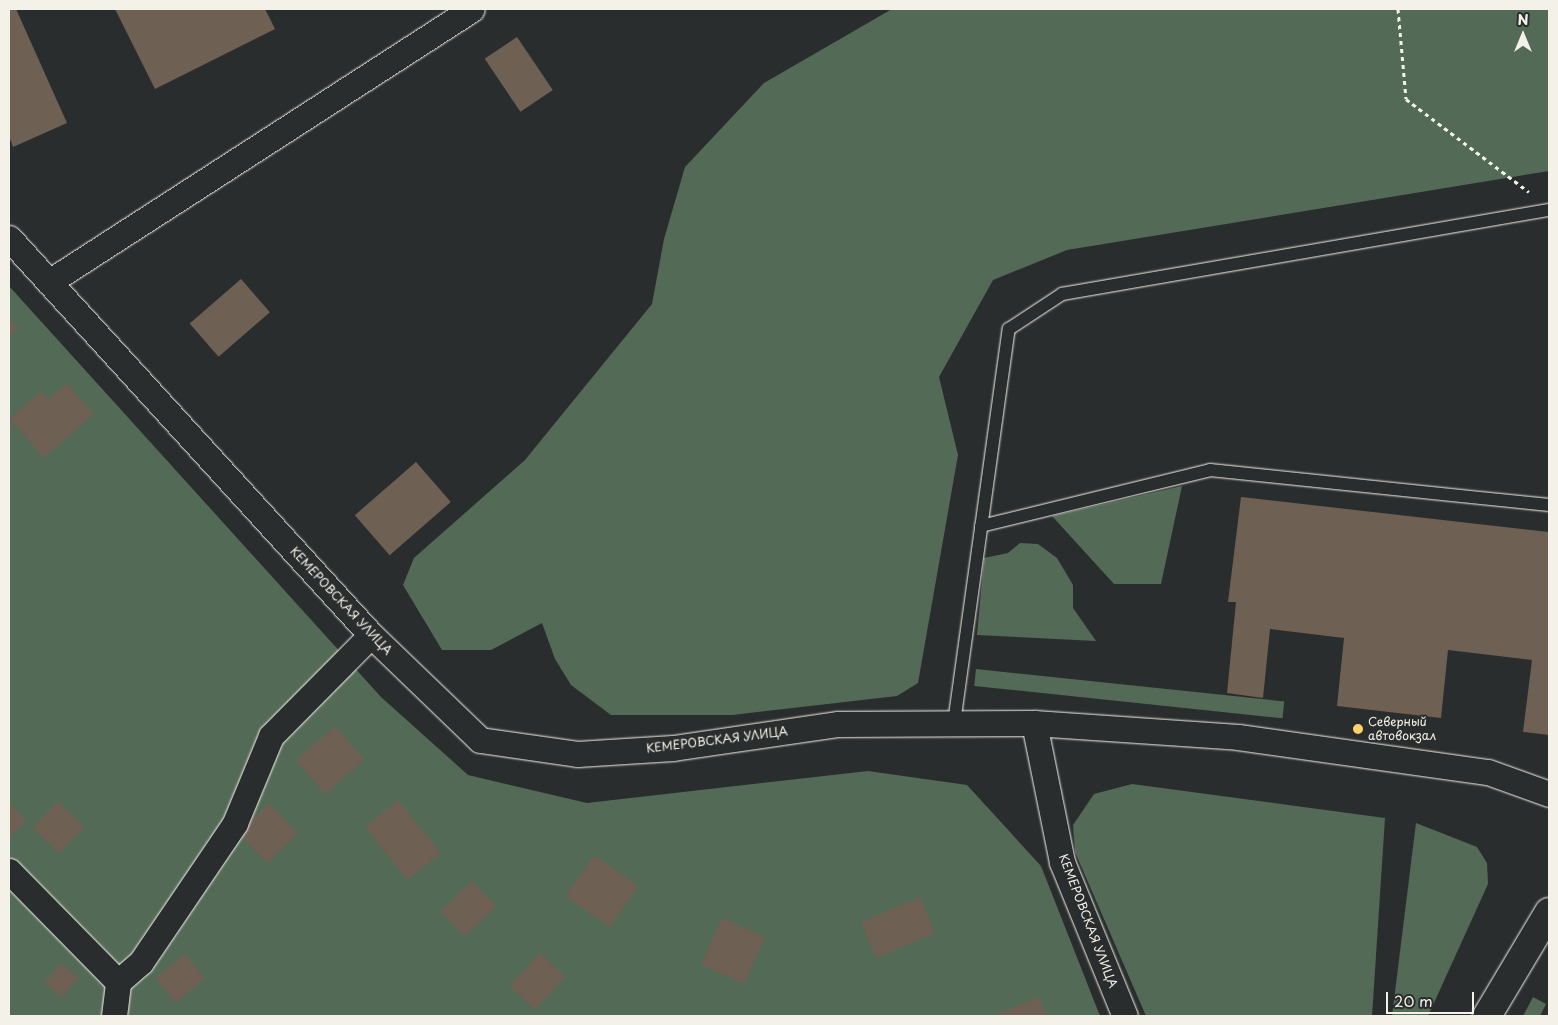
<!DOCTYPE html>
<html>
<head>
<meta charset="utf-8">
<style>
  body { margin:0 }
  #map { position:relative; width:1558px; height:1025px; overflow:hidden; background:#2a2d2e; font-family:"Playpen Sans",sans-serif }
  div>[style] { position:absolute }
  .green>* { inset:0; background:#536a57; transform-origin:0 0 }
  .building>* { inset:0; background:#6e6154; transform-origin:0 0 }
  .path>* { height:3px; margin-top:-1.5px; transform-origin:0; background:repeating-linear-gradient(90deg,#f4f1e8 0 4px,transparent 0 8px) }
  .roads { filter:drop-shadow(0 0 1px #f4f1e8) drop-shadow(0 0 1px #f4f1e8) }
  .service>* { height:12px; margin:-6px; padding:0 6px; transform-origin:6px; border-radius:6px; background:#2a2d2e }
  .minor>* { height:25px; margin:-12.5px; padding:0 12.5px; transform-origin:12.5px; border-radius:12.5px; background:#2a2d2e }
  .secondary>* { height:28px; margin:-14px; padding:0 14px; transform-origin:14px; border-radius:14px; background:#2a2d2e }
  .dots>* { width:14px; height:14px; translate:-50% -50%; box-sizing:border-box; border:2px solid #2a2d2e; border-radius:50% }
  span { translate:-50% -50%; white-space:nowrap; text-align:center; line-height:1.15; -webkit-text-stroke:4px #2a2d2e; paint-order:stroke }
  .street-label { font-size:12px; color:#f4f1e8 }
  .poi-label { font-size:12px; color:#f4f1e8 }
  .left { translate:0 -50%; text-align:left }
  .frame { position:absolute; inset:0; border:10px solid #f4f1e8; pointer-events:none }
  .north { position:absolute; left:1498px; top:10px; width:50px; height:50px; -webkit-text-stroke:4px #2a2d2e; paint-order:stroke; rotate:0deg; font-size:14px; font-weight:700; line-height:20px; text-align:center; color:#f4f1e8 }
  .north::after { content:''; display:block; margin:auto; width:18px; height:22px; background:#f4f1e8; clip-path:polygon(50% 0,100% 100%,50% 72%,0 100%) }
  .scale { position:absolute; left:1386px; top:992px; width:88px; height:22px; box-sizing:border-box; border:2px solid #f4f1e8; border-top:0; padding-left:6px; font-size:15px; line-height:18px; white-space:nowrap; color:#f4f1e8; -webkit-text-stroke:4px #2a2d2e; paint-order:stroke }
</style>
</head>
<body>
<div id="map">
  <div class="green">
    <div style="clip-path:polygon(892px 9px,1549px 9px,1549px 171px,1067px 250px,993px 280px,939px 377px,958px 455px,918px 683px,897px 696px,732px 715px,611px 715px,571px 685px,555px 659px,542px 623px,491px 650px,442px 650px,403px 585px,414px 558px,525px 460px,652px 304px,664px 239px,685px 167px,764px 83px)"></div>
    <div style="clip-path:polygon(9px 286px,381px 697px,468px 775px,587px 803px,868px 771px,967px 785px,1041px 866px,1100px 1016px,9px 1016px)"></div>
    <div style="clip-path:polygon(1182px 486px,1161px 584px,1114px 584px,1052px 516px)"></div>
    <div style="clip-path:polygon(1020px 543px,1038px 544px,1057px 558px,1073px 585px,1073px 608px,1096px 641px,977px 635px,984px 558px,1008px 553px)"></div>
    <div style="left:976px;top:669px;width:310px;height:17px;rotate:6deg"></div>
    <div style="clip-path:polygon(1132px 784px,1385px 818px,1372px 1016px,1146px 1016px,1075px 852px,1073px 825px,1094px 794px)"></div>
    <div style="clip-path:polygon(1416px 823px,1477px 847px,1487px 863px,1488px 884px,1428px 1016px,1392px 1016px)"></div>
    <div style="clip-path:polygon(1533px 997px,1546px 1004px,1540px 1016px,1523px 1016px)"></div>
  </div>
  <div class="building">
    <div style="clip-path:polygon(9px 9px,16px 9px,67px 123px,13px 147px,9px 136px)"></div>
    <div style="clip-path:polygon(115px 9px,265px 9px,275px 29px,155px 89px)"></div>
    <div style="left:517px;top:37px;width:64px;height:39px;rotate:56deg"></div>
    <div style="left:241px;top:279px;width:44px;height:68px;rotate:49deg"></div>
    <div style="clip-path:polygon(9px 317px,18px 329px,9px 336px)"></div>
    <div style="clip-path:polygon(67px 383px,94px 414px,44px 458px,9px 419px,41px 391px,48px 399px)"></div>
    <div style="left:416px;top:462px;width:53px;height:81px;rotate:49deg"></div>
    <div style="clip-path:polygon(1241px 497px,1549px 532px,1549px 735px,1523px 732px,1532px 660px,1448px 650px,1441px 718px,1337px 706px,1344px 638px,1270px 629px,1263px 698px,1227px 693px,1236px 602px,1228px 602px)"></div>
    <div style="left:335px;top:726px;width:45px;height:52px;rotate:49deg"></div>
    <div style="left:399px;top:800px;width:68px;height:43px;rotate:52deg"></div>
    <div style="left:58px;top:801px;width:37px;height:37px;rotate:44deg"></div>
    <div style="clip-path:polygon(9px 802px,26px 821px,9px 837px)"></div>
    <div style="left:269px;top:803px;width:42px;height:43px;rotate:46deg"></div>
    <div style="left:594px;top:855px;width:54px;height:50px;rotate:35deg"></div>
    <div style="left:472px;top:881px;width:35px;height:44px;rotate:46deg"></div>
    <div style="left:920px;top:897px;width:39px;height:64px;rotate:67deg"></div>
    <div style="left:722px;top:918px;width:47px;height:51px;rotate:24deg"></div>
    <div style="left:540px;top:953px;width:35px;height:45px;rotate:43deg"></div>
    <div style="left:185px;top:954px;width:32px;height:38px;rotate:51deg"></div>
    <div style="left:61px;top:963px;width:23px;height:26px;rotate:40deg"></div>
    <div style="clip-path:polygon(1038px 997px,1047px 1016px,994px 1016px)"></div>
  </div>
  <div class="path">
    <div style="left:1398px;top:9px;width:90px;rotate:84.9deg"></div>
    <div style="left:1406px;top:99px;width:154px;rotate:37.1deg"></div>
  </div>
  <div class="roads">
    <div class="service">
      <div style="left:981px;top:526px;width:236px;rotate:-13.7deg"></div>
      <div style="left:1210px;top:470px;width:341px;rotate:5.9deg"></div>
      <div style="left:954px;top:723px;width:398px;rotate:-82.1deg"></div>
      <div style="left:1009px;top:329px;width:64px;rotate:-33.4deg"></div>
      <div style="left:1062px;top:294px;width:494px;rotate:-9.8deg"></div>
    </div>
    <div class="minor">
      <div style="left:9px;top:238px;width:537px;rotate:47.64deg"></div>
      <div style="left:371px;top:635px;width:151px;rotate:43.9deg"></div>
      <div style="left:480px;top:740px;width:98px;rotate:8.2deg"></div>
      <div style="left:577px;top:754px;width:96px;rotate:-3.6deg"></div>
      <div style="left:673px;top:748px;width:167px;rotate:-8.3deg"></div>
      <div style="left:838px;top:724px;width:196px;rotate:-0.3deg"></div>
      <div style="left:1034px;top:723px;width:204px;rotate:3.9deg"></div>
      <div style="left:1238px;top:737px;width:252px;rotate:8deg"></div>
      <div style="left:1488px;top:772px;width:65px;rotate:19.8deg"></div>
      <div style="left:49px;top:282px;width:503px;rotate:-32.84deg"></div>
      <div style="left:1034px;top:723px;width:142px;rotate:78.6deg"></div>
      <div style="left:1062px;top:862px;width:166px;rotate:67.8deg"></div>
      <div style="left:9px;top:871px;width:156px;rotate:45.5deg"></div>
      <div style="left:114px;top:1016px;width:34px;rotate:-83deg"></div>
      <div style="left:118px;top:982px;width:30px;rotate:-41deg"></div>
      <div style="left:141px;top:962px;width:168px;rotate:-55.9deg"></div>
      <div style="left:235px;top:823px;width:94px;rotate:-67.5deg"></div>
      <div style="left:271px;top:736px;width:142px;rotate:-45.3deg"></div>
    </div>
    <div class="secondary">
      <div style="left:1487px;top:1016px;width:121px;rotate:-59.2deg"></div>
    </div>
  </div>
  <div class="dots">
    <div style="left:1358px;top:729px;background:#ffd166"></div>
  </div>
  <div class="street-label">
    <span style="left:341px;top:601px;rotate:47deg">КЕМЕРОВСКАЯ УЛИЦА</span>
    <span style="left:717px;top:740px;rotate:-7deg">КЕМЕРОВСКАЯ УЛИЦА</span>
    <span style="left:1088px;top:921px;rotate:69deg">КЕМЕРОВСКАЯ УЛИЦА</span>
  </div>
  <div class="poi-label">
    <span class="left" style="left:1368px;top:729px">Северный<br>автовокзал</span>
  </div>
  <div class="frame"></div>
  <div class="north">N</div>
  <div class="scale">20 m</div>
</div>
</body>
</html>
